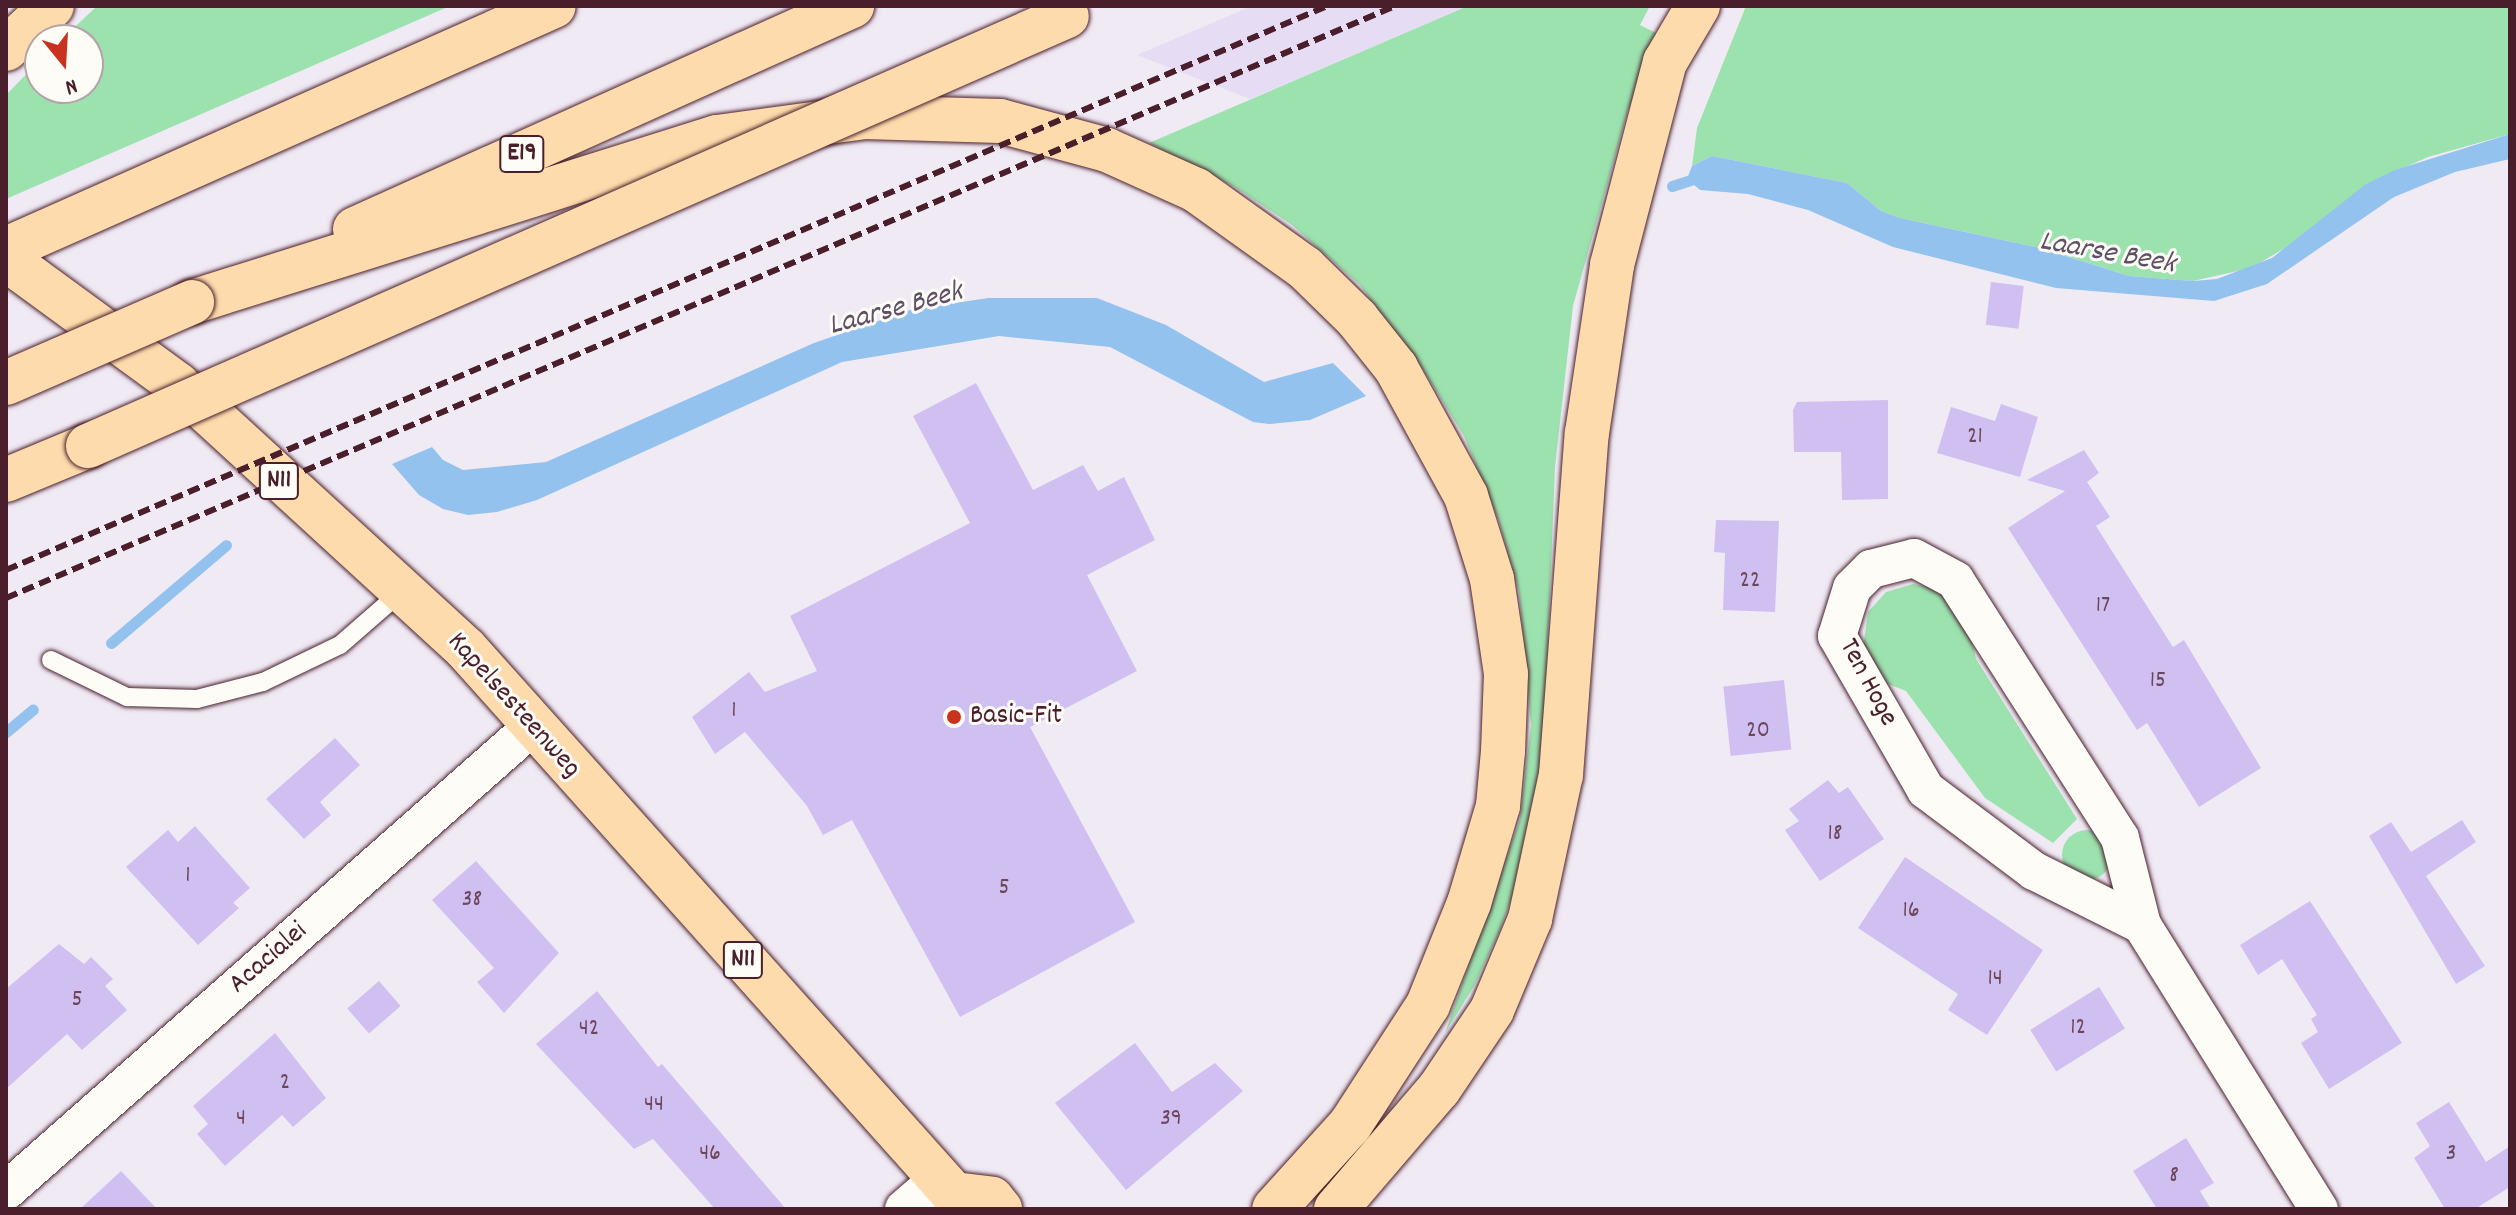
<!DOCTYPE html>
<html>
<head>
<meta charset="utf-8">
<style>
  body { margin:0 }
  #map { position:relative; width:2516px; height:1215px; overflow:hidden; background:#f0eaf5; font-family:Dekko,sans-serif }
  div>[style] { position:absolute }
  .built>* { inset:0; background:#e6ddf4 }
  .green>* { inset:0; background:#9ce2af }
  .round { border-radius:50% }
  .water>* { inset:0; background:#93c2ee }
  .stream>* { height:11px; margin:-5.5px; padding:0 5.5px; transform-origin:5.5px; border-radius:5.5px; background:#93c2ee }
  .building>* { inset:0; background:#d0c0f1; transform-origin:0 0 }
  .roads { filter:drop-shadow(0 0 2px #4a1f2b) drop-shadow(0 0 2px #4a1f2b) }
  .service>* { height:18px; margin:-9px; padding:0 9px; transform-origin:9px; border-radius:9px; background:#fdfcf7 }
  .minor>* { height:38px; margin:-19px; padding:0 19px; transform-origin:19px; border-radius:19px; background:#fdfcf7 }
  .primary>* { height:44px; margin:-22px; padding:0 22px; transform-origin:22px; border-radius:22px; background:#fedbac }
  .motorway>* { height:44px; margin:-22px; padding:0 22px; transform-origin:22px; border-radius:22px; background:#fedbac }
  .rail>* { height:6px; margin-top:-3px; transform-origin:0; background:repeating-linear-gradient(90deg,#4a1f2b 0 12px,transparent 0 18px) }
  .bridges { filter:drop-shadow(0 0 2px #4a1f2b) drop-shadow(0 0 2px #4a1f2b) }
  .motorway-bridge>* { height:44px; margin:-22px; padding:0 22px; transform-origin:22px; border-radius:22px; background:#fedbac }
  .dots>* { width:22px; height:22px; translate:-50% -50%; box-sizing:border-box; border:4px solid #fdfcf7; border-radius:50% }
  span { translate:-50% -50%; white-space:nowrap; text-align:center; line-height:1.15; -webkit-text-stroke:6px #fdfcf7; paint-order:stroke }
  .number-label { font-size:24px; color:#6c475c }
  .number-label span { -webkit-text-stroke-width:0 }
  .shield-label span { padding:2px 6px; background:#fdfcf7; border:2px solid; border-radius:6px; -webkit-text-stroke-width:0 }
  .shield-label { font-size:26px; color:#4a1f2b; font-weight:700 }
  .street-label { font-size:28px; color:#4a1f2b }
  .poi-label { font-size:28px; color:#4a1f2b }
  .left { translate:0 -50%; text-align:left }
  .water-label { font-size:30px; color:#605066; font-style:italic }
  .frame { position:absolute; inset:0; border:8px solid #4a1f2b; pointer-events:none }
  .north { position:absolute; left:24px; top:24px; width:80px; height:80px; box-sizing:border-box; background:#fdfcf7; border:2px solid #b5a4a5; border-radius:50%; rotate:162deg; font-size:22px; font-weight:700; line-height:32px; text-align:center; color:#4a1f2b }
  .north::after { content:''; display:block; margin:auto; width:28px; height:36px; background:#c8321e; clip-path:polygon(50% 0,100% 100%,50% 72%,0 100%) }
</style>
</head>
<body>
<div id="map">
  <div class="built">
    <div style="clip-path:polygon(1252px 6px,1468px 6px,1250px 99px,1137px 55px)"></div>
  </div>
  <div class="green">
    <div style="clip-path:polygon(97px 6px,450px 6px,6px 199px,6px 95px,40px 60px,40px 88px,88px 88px,88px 40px,61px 40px)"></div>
    <div style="clip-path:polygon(1468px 6px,1650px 6px,1640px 25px,1662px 36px,1628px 110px,1573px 306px,1555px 467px,1543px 768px,1520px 875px,1500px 930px,1474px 986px,1445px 1033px,1520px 819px,1531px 725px,1519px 592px,1499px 521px,1464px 436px,1424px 371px,1360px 285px,1292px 225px,1235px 187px,1149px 143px)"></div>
    <div style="clip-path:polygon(1746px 6px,2510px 6px,2510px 134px,2428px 157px,2367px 184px,2297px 241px,2251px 268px,2193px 281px,2129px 276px,2040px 248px,1900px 218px,1881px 211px,1847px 183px,1712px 156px,1692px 166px,1697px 128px)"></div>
    <div style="clip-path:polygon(1913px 584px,1939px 589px,1970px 632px,1976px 659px,2077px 819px,2053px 843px,1985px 798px,1906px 691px,1888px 684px,1863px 648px,1868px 612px,1886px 592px)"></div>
    <div class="round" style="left:2062px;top:830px;width:50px;height:50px"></div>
  </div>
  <div class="water">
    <div style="clip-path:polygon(2510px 134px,2510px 159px,2455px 172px,2394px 197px,2267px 284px,2214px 301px,2056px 288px,1893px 247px,1808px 210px,1748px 194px,1700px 190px,1687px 179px,1692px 166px,1712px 156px,1847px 183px,1881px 211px,1900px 218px,2040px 248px,2129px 276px,2193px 281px,2217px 279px,2272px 258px,2366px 184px,2395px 170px)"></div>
    <div style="clip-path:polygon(988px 298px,1097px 298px,1166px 325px,1264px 382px,1333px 363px,1366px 396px,1310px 420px,1269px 424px,1253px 422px,1110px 347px,999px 336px,842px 362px,537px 500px,497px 512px,468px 515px,443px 509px,419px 495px,392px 464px,432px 447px,443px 460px,463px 470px,546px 462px,814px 343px,910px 310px)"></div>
  </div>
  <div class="stream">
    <div style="left:1672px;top:186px;width:32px;rotate:-18deg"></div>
    <div style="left:111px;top:643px;width:151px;rotate:-40.4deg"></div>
    <div style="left:6px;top:732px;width:35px;rotate:-40deg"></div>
  </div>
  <div class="building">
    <div style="left:1991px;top:282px;width:33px;height:43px;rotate:7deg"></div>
    <div style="clip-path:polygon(976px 383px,1033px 490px,1083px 465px,1098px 491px,1124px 477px,1155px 540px,1087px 575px,1137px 671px,1030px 727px,1135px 922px,960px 1017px,852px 820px,823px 835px,807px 806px,745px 732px,715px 754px,692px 717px,749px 672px,765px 692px,817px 671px,790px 616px,970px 523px,913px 416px)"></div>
    <div style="clip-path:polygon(1888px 400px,1888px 499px,1842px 500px,1841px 452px,1794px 452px,1793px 410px,1797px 402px)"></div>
    <div style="clip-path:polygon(2001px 404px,2038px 417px,2020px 477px,1937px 453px,1951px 407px,1995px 421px)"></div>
    <div style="clip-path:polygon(2084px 450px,2099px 473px,2087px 482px,2110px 517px,2096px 526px,2173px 647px,2184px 640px,2261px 768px,2199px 807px,2147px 723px,2137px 730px,2008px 528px,2065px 491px,2027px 480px)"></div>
    <div style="clip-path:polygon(1716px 520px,1779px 521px,1775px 612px,1723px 610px,1725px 553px,1714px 552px)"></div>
    <div style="left:1784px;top:680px;width:70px;height:61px;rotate:84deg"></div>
    <div style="clip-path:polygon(335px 738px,360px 765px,320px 802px,331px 815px,304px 839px,266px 799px)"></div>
    <div style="clip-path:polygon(1828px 780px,1839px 793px,1848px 787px,1884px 839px,1820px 881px,1785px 830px,1799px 821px,1789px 809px)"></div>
    <div style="clip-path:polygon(2462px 820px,2476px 842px,2426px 876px,2485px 966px,2456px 984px,2369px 836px,2391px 822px,2411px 852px)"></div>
    <div style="clip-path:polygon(195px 826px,250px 888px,233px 903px,239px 908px,198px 945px,126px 867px,168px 830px,178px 842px)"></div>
    <div style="clip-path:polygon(1905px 857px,2043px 950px,1987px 1035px,1948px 1010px,1958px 994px,1858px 928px)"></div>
    <div style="clip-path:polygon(476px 861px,559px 953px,504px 1013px,477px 982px,494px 968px,432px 900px)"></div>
    <div style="clip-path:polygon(2310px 901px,2402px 1043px,2329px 1089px,2301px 1043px,2318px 1032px,2311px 1019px,2317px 1015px,2282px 959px,2258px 975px,2240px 945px)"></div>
    <div style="clip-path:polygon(59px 944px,84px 964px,91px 957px,113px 979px,105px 986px,127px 1010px,82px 1050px,67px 1034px,6px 1089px,6px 989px)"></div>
    <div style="left:379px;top:981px;width:33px;height:42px;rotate:49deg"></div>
    <div style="left:2099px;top:987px;width:49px;height:81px;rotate:58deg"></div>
    <div style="clip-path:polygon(597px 991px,658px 1067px,662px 1064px,786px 1209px,715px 1209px,653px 1139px,634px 1149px,536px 1044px)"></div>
    <div style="clip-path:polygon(275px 1033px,326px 1098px,293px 1127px,282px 1115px,225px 1166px,197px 1134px,208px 1124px,193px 1106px)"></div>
    <div style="clip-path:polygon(1135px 1043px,1172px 1092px,1215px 1063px,1243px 1091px,1126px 1190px,1055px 1103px)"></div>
    <div style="clip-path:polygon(2449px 1102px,2486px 1162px,2510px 1146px,2510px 1187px,2475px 1209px,2445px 1209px,2414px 1158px,2430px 1146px,2416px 1123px)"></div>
    <div style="clip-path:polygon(2186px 1138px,2214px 1183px,2200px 1191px,2211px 1209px,2157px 1209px,2133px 1171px)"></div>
    <div style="clip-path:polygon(121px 1171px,157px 1209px,80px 1209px)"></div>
  </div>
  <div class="roads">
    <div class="service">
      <div style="left:51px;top:660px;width:85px;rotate:26deg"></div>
      <div style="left:127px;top:697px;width:70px;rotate:1.6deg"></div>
      <div style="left:197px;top:699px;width:68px;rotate:-14.4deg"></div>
      <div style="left:263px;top:682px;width:85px;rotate:-25.7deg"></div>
      <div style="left:340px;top:645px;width:82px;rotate:-41.1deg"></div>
    </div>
    <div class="minor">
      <div style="left:2142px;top:925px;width:121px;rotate:-153.4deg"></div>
      <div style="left:2034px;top:871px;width:135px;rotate:-143.1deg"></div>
      <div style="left:1926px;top:790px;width:178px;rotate:-120deg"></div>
      <div style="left:1837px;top:636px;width:50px;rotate:-72.6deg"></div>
      <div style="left:1852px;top:588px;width:27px;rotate:-45deg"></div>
      <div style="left:1871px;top:569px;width:44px;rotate:-14.3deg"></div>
      <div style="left:1914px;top:558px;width:47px;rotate:28.2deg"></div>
      <div style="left:1955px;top:580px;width:306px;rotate:57.4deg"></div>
      <div style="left:2120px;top:838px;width:90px;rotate:75.8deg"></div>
      <div style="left:2142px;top:925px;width:335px;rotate:58.1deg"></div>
      <div style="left:6px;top:1191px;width:701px;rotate:-41.42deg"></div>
      <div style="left:904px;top:1209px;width:49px;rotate:-40.9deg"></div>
    </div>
    <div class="primary">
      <div style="left:6px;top:259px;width:213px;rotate:36.2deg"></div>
      <div style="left:178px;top:385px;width:389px;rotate:42.5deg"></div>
      <div style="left:465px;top:648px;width:753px;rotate:48.18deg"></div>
    </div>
    <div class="motorway">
      <div style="left:6px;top:49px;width:63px;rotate:-43.1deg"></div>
      <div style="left:355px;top:229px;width:545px;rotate:-24.17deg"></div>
      <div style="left:6px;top:249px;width:599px;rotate:-23.91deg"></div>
      <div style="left:192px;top:302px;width:550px;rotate:-17.45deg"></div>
      <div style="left:717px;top:137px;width:148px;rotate:-7.7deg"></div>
      <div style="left:864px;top:117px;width:136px;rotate:1.7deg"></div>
      <div style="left:1000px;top:121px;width:111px;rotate:15.2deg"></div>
      <div style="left:1107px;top:150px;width:98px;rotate:24.2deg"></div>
      <div style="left:1196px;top:190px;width:134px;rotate:35.6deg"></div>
      <div style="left:1305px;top:268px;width:73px;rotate:44.4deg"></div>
      <div style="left:1357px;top:319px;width:63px;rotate:51.5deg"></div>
      <div style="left:1396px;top:368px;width:146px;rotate:61.3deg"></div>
      <div style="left:1466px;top:496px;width:87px;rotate:72.6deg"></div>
      <div style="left:1492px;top:579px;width:96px;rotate:81.6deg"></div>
      <div style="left:1506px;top:674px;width:77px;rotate:92.2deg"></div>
      <div style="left:1503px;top:751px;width:55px;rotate:95.2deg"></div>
      <div style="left:1498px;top:806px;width:101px;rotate:106.6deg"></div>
      <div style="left:1469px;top:903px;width:110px;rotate:111.9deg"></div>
      <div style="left:1428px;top:1005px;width:143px;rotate:123deg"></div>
      <div style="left:1350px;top:1125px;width:113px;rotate:132.1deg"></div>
      <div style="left:6px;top:480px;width:89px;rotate:-22.5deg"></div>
      <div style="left:954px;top:1194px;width:38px;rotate:7deg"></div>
      <div style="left:992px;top:1199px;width:13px;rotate:51deg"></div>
      <div style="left:1336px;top:1209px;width:158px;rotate:-49.4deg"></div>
      <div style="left:1439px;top:1089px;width:95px;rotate:-56.1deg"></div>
      <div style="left:1492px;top:1010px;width:99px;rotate:-67.3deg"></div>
      <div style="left:1530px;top:919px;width:147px;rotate:-77.9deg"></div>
      <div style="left:1561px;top:775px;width:343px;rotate:-85.7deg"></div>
      <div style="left:1587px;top:433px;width:170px;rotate:-81.5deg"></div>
      <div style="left:1612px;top:265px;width:210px;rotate:-75.4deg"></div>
      <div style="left:1665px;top:62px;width:65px;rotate:-59.5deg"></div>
    </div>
  </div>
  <div class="rail">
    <div style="left:6px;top:570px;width:1436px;rotate:-23.12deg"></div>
    <div style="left:6px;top:598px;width:1510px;rotate:-23.08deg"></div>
  </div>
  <div class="bridges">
    <div class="motorway-bridge">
      <div style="left:6px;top:383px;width:203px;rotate:-23.5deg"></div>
      <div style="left:88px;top:446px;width:1069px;rotate:-23.71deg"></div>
    </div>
  </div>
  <div class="dots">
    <div style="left:954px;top:717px;background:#c8321e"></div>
  </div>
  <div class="number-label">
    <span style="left:1975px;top:438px">21</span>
    <span style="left:1750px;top:582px">22</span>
    <span style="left:2103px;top:607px">17</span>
    <span style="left:2158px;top:682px">15</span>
    <span style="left:734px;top:712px">1</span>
    <span style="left:1758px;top:732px">20</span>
    <span style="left:1835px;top:835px">18</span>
    <span style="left:188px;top:877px">1</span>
    <span style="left:1004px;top:889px">5</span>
    <span style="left:472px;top:901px">38</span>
    <span style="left:1911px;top:912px">16</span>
    <span style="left:1995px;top:980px">14</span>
    <span style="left:77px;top:1001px">5</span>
    <span style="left:2078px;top:1029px">12</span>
    <span style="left:589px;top:1030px">42</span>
    <span style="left:285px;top:1084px">2</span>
    <span style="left:654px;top:1106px">44</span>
    <span style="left:241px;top:1120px">4</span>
    <span style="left:1171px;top:1120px">39</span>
    <span style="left:710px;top:1155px">46</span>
    <span style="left:2451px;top:1155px">3</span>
    <span style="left:2174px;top:1177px">8</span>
  </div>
  <div class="shield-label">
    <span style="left:522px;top:154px">E19</span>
    <span style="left:279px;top:481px">N11</span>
    <span style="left:743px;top:960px">N11</span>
  </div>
  <div class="street-label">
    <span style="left:1867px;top:683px;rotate:62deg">Ten Hoge</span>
    <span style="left:513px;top:706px;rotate:48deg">Kapelsesteenweg</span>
    <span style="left:269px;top:959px;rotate:-41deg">Acacialei</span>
  </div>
  <div class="poi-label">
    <span class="left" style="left:970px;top:717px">Basic-Fit</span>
  </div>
  <div class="water-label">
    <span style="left:2107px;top:255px;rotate:10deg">Laarse Beek</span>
    <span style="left:896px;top:311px;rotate:-15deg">Laarse Beek</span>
  </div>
  <div class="frame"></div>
  <div class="north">N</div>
</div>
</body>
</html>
